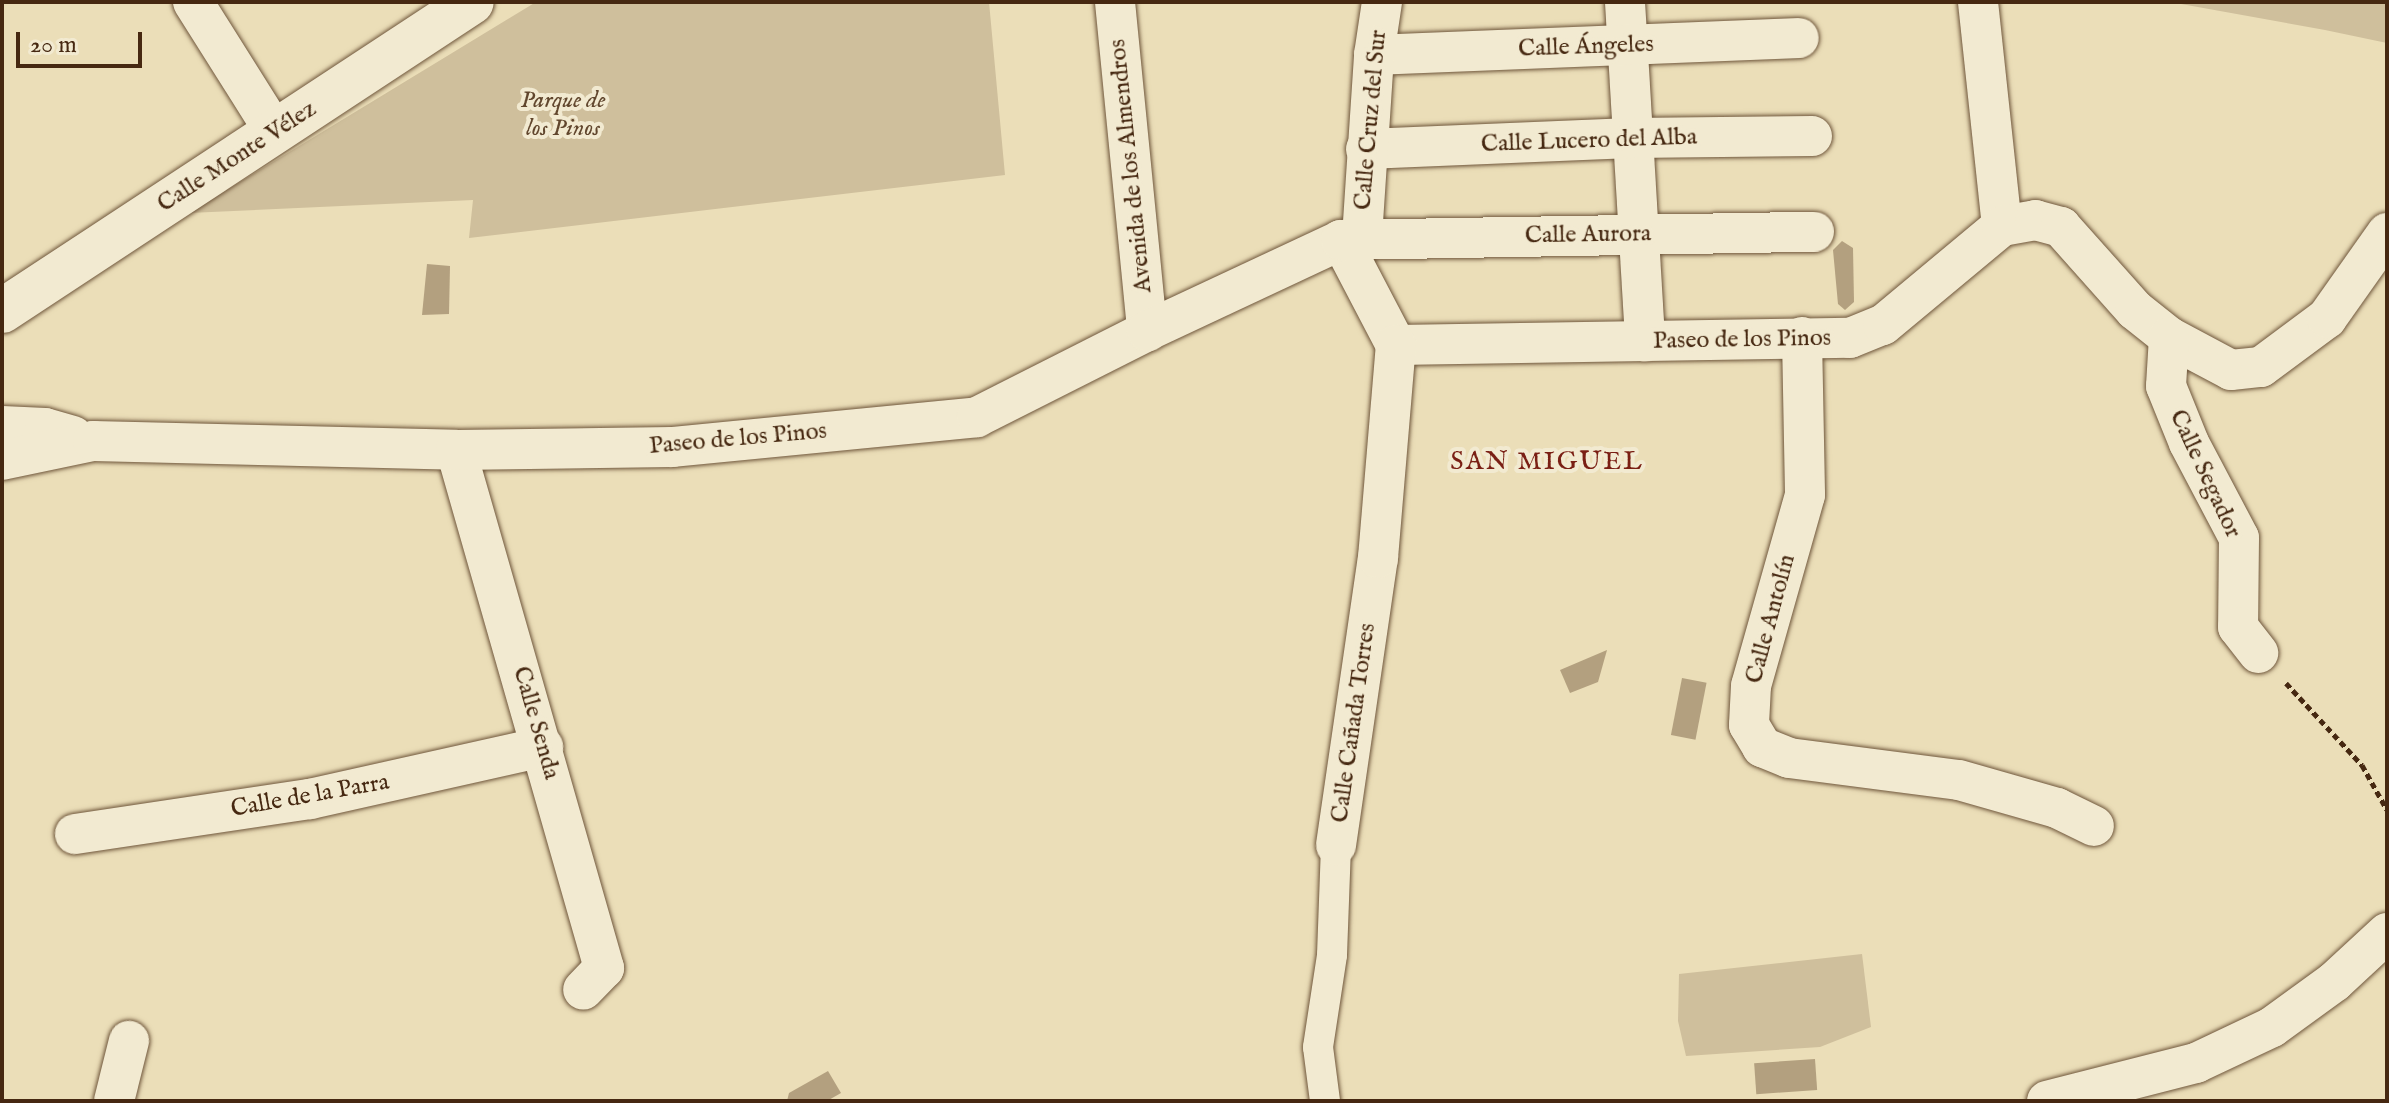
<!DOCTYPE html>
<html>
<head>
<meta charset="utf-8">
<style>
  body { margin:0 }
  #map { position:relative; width:2389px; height:1103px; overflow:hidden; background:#ebdeb8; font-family:"IM FELL English",serif }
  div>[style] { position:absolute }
  .green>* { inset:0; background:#cfbf9c }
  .water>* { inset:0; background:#b3a07f; transform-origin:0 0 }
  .path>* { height:5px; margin-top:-2.5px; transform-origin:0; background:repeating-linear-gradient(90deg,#462811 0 6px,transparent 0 10px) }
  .roads { filter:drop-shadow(0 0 2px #6f563b) drop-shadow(0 0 2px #6f563b) }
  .pedestrian>* { height:30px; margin:-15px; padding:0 15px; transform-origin:15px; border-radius:15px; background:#f2ead1 }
  .minor>* { height:40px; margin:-20px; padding:0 20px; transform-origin:20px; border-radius:20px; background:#f2ead1 }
  .tertiary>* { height:44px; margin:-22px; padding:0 22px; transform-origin:22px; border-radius:22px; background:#f2ead1 }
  span { translate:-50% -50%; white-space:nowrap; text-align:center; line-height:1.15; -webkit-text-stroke:8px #f2ead1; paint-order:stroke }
  .street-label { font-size:24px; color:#462811 }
  .park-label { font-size:24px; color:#61462d; font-style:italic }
  .neighbourhood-label { font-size:26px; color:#7a1f14; letter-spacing:2px }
  .frame { position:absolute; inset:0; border:4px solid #462811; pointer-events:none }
  .scale { position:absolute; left:16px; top:32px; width:126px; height:36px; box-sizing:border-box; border:4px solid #462811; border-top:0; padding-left:10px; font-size:24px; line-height:28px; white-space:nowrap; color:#462811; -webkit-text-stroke:6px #f2ead1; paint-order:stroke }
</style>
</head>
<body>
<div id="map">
  <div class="green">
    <div style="clip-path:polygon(536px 2px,989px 2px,1005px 175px,469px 238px,473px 200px,189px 213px)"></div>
    <div style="clip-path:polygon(2170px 2px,2387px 2px,2387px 43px,2325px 30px)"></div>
    <div style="clip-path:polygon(1862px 954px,1871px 1027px,1820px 1047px,1686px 1056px,1678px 1021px,1679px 974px)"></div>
  </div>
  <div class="water">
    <div style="clip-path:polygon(1842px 241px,1853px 248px,1854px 302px,1845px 310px,1838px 304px,1833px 250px)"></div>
    <div style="clip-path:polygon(427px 264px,450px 266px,449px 314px,422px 315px)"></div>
    <div style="clip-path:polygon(1607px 650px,1598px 682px,1570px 693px,1560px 670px)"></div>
    <div style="left:1682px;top:678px;width:25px;height:58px;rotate:11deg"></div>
    <div style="left:1815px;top:1059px;width:31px;height:61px;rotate:86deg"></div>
    <div style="clip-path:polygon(828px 1071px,841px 1093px,827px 1101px,787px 1101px,789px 1093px)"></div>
  </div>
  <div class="path">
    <div style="left:2286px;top:683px;width:112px;rotate:47.2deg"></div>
    <div style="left:2362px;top:765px;width:51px;rotate:60.9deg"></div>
  </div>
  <div class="roads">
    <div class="pedestrian">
      <div style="left:1325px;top:1101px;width:54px;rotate:-97.4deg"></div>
      <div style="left:1318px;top:1047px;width:93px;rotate:-81.3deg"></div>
      <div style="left:1332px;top:955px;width:110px;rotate:-87.9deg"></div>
    </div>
    <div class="minor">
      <div style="left:193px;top:2px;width:154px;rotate:57.8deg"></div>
      <div style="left:1115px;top:2px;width:331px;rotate:84.4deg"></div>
      <div style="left:1625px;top:2px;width:340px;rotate:86.6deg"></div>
      <div style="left:1978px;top:2px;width:225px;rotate:83.9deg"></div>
      <div style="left:1374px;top:55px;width:425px;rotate:-2.3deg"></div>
      <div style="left:1366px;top:149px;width:265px;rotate:-2.4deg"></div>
      <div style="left:1631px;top:138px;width:181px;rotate:-0.6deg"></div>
      <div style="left:1362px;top:237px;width:182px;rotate:-86.2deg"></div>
      <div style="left:1374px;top:55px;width:54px;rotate:-81.4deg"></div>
      <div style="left:1341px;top:240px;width:119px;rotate:62.4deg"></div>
      <div style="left:1396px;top:345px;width:454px;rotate:-0.9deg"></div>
      <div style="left:1850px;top:338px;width:35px;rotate:-22deg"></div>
      <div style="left:1883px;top:325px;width:155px;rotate:-39.8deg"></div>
      <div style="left:2002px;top:226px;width:34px;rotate:-10deg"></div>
      <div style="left:2035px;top:220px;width:27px;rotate:15deg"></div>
      <div style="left:2061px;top:227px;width:111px;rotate:48.3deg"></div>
      <div style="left:2135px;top:310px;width:43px;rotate:38.5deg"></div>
      <div style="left:2169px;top:337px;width:70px;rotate:28deg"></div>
      <div style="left:2231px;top:370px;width:30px;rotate:-6deg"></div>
      <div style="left:2261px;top:367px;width:82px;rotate:-36.6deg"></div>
      <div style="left:2327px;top:318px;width:104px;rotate:-54.8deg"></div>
      <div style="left:1802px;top:337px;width:158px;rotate:88.9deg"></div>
      <div style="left:1805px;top:495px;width:198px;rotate:105.8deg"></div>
      <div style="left:1751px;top:686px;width:39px;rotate:93deg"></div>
      <div style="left:1749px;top:725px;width:26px;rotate:59deg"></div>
      <div style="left:1762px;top:747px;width:29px;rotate:22deg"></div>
      <div style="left:1789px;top:758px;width:171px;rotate:7.4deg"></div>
      <div style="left:1959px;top:780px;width:102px;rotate:15.9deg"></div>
      <div style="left:2057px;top:808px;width:41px;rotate:25.9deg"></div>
      <div style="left:2169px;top:337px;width:49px;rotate:93.5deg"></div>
      <div style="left:2166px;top:386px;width:61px;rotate:68deg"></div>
      <div style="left:2189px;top:443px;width:107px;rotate:62.2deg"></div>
      <div style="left:2239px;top:538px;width:89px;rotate:90.6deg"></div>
      <div style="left:2238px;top:627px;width:33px;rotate:52deg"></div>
      <div style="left:2px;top:426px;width:43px;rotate:2.7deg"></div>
      <div style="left:45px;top:428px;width:29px;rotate:16deg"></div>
      <div style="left:456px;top:450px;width:539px;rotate:74.05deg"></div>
      <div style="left:604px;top:968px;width:30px;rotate:134deg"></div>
      <div style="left:2px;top:460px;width:93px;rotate:-11.8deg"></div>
      <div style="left:93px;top:441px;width:363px;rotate:1.4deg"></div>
      <div style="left:456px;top:450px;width:217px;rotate:-0.8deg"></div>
      <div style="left:673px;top:447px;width:305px;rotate:-5.6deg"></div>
      <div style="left:977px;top:417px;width:191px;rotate:-26.8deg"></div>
      <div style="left:1147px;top:331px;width:214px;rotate:-25.1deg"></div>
      <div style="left:1341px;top:240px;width:473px;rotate:-1deg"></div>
      <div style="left:75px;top:834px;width:238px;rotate:-8.5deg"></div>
      <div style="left:310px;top:799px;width:239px;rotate:-12.6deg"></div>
      <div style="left:1336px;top:845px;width:290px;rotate:-81.7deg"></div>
      <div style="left:1378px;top:558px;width:214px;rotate:-85.2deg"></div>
      <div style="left:114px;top:1101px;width:62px;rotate:-76deg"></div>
      <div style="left:2047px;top:1101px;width:154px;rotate:-14.3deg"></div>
      <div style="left:2196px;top:1063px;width:84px;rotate:-25.3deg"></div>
      <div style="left:2272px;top:1027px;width:77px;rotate:-36deg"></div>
      <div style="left:2334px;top:982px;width:72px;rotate:-42.8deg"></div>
    </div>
    <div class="tertiary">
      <div style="left:2px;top:311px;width:562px;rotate:-33.32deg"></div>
    </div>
  </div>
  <div class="street-label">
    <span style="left:1586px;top:47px;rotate:-2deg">Calle Ángeles</span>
    <span style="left:1371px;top:120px;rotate:-85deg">Calle Cruz del Sur</span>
    <span style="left:1589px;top:141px;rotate:-2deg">Calle Lucero del Alba</span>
    <span style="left:237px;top:157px;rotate:-33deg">Calle Monte Vélez</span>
    <span style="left:1131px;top:166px;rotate:-96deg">Avenida de los Almendros</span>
    <span style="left:1588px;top:235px;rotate:-1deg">Calle Aurora</span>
    <span style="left:1742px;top:340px;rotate:-1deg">Paseo de los Pinos</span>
    <span style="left:738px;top:439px;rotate:-5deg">Paseo de los Pinos</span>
    <span style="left:2205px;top:474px;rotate:65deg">Calle Segador</span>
    <span style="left:1771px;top:619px;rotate:-75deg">Calle Antolín</span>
    <span style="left:536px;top:723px;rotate:74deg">Calle Senda</span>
    <span style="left:1354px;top:723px;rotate:-82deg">Calle Cañada Torres</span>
    <span style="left:310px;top:796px;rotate:-10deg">Calle de la Parra</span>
  </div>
  <div class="park-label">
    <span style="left:563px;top:115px">Parque de<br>los Pinos</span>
  </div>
  <div class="neighbourhood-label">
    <span style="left:1547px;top:462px">SAN MIGUEL</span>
  </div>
  <div class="frame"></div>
  <div class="scale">20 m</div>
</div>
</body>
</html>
